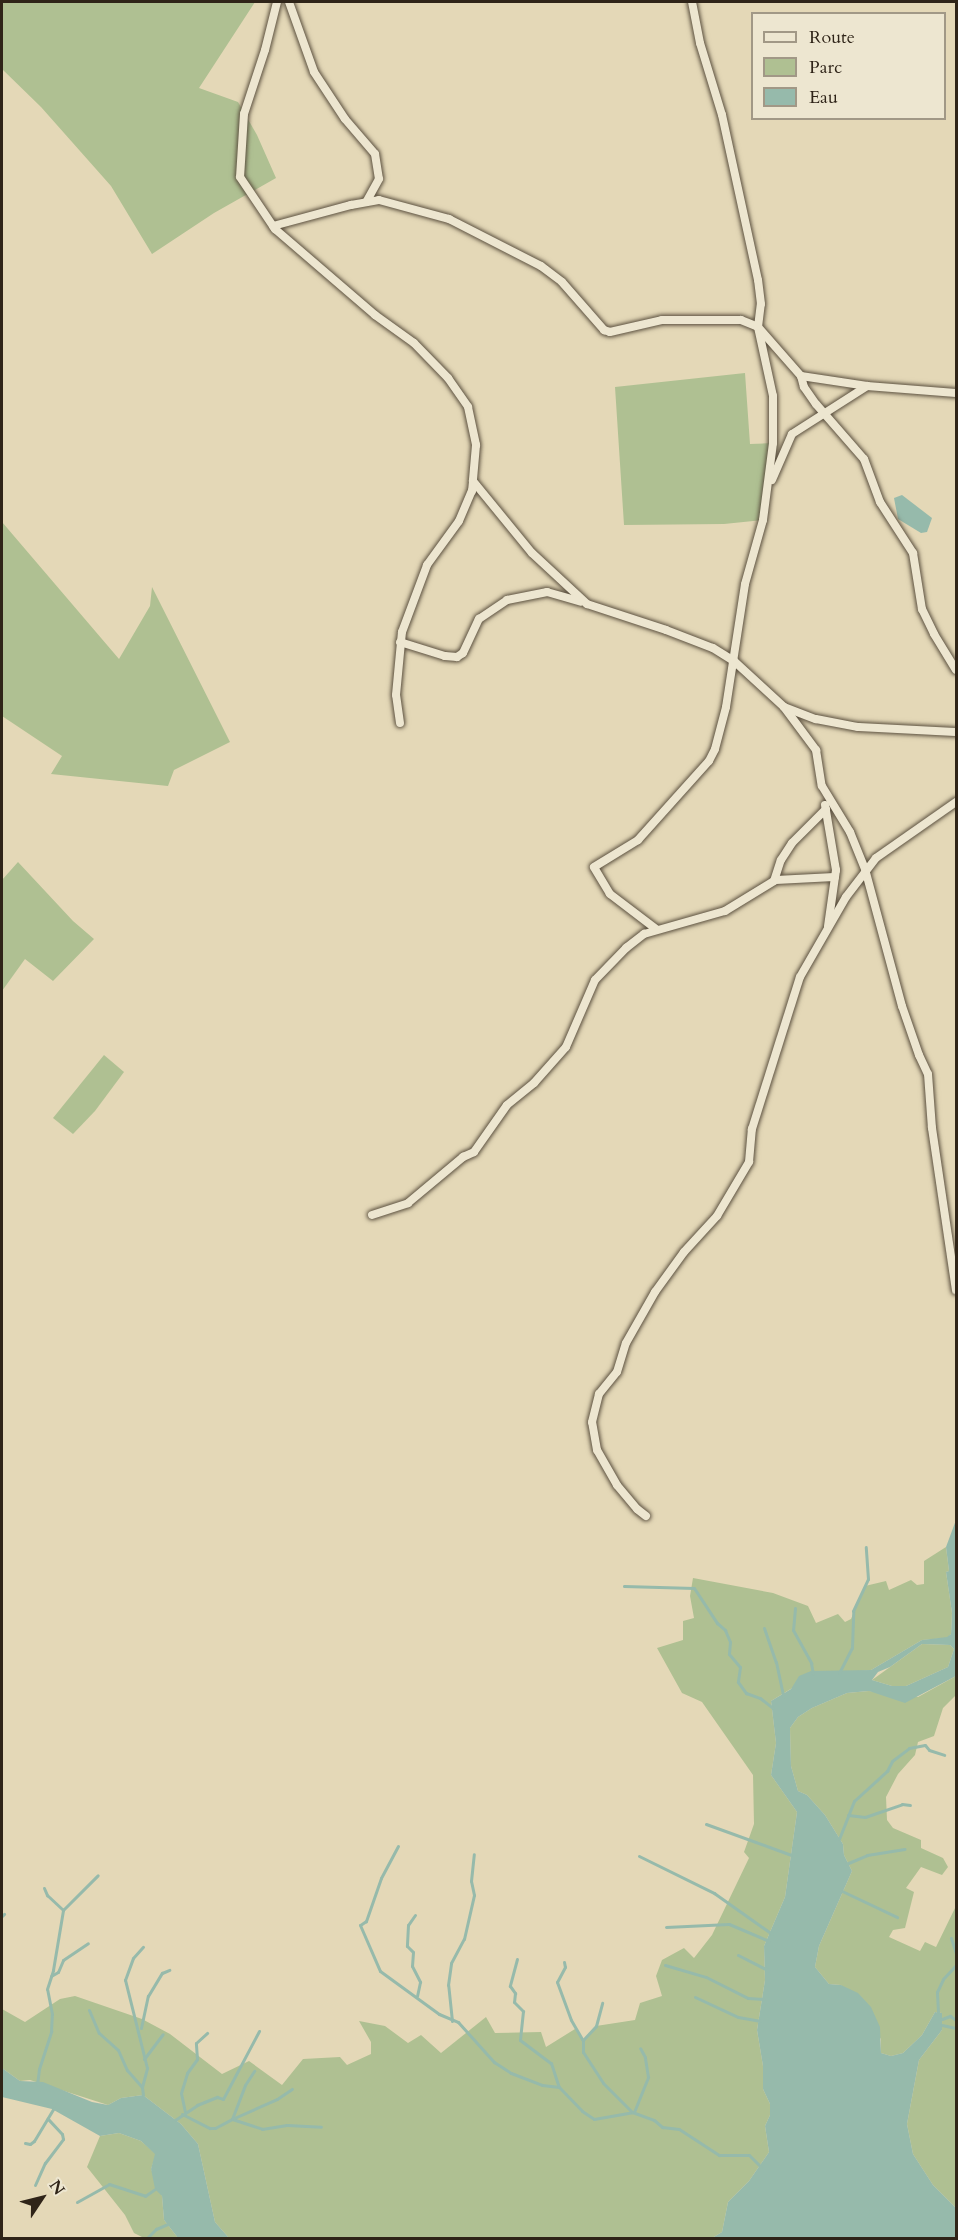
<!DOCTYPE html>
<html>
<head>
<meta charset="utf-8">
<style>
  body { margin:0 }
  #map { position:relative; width:958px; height:2240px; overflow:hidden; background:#e4d8b7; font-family:Cardo,serif }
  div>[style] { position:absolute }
  .green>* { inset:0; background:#afc092 }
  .water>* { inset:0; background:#96baab }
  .stream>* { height:3px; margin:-1.5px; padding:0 1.5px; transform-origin:1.5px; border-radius:1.5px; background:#96baab }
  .roads { filter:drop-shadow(0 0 2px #5c5140) drop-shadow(0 0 2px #5c5140) }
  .street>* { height:8px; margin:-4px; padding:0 4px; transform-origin:4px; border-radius:4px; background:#ede6d0 }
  span { translate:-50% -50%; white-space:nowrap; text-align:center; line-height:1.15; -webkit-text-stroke:5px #ede6d0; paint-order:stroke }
  .frame { position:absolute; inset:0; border:3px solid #2f2418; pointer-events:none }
  .legend { position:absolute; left:751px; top:12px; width:195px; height:108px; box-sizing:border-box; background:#ede6d0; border:2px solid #a19886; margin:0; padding:8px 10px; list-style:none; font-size:18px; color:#2f2418 }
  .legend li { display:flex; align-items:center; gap:12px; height:30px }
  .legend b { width:30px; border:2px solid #a19886 }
  .north { position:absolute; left:12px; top:2168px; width:60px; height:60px; -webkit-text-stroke:4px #ede6d0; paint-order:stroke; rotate:55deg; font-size:16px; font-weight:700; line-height:24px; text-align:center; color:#2f2418 }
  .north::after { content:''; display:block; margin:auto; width:21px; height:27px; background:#2f2418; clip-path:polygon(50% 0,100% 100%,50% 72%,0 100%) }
</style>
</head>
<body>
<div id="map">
  <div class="green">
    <div style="clip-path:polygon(2px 2px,255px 2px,199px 88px,238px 102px,257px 135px,276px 178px,214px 213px,152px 254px,111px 186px,41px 107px,2px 69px)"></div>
    <div style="clip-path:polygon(745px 373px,750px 444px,773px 443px,763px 520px,724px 524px,624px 525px,615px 387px)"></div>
    <div style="clip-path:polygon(2px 522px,119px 659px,150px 606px,152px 587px,230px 742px,174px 770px,168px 786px,51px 774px,62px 756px,2px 716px)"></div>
    <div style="clip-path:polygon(18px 862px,73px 921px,94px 939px,53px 981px,25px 959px,2px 991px,2px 880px)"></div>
    <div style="clip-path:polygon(104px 1055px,124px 1072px,95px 1111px,73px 1134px,53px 1118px)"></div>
    <div style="clip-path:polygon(946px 1547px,949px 1571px,946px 1572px,952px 1613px,951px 1634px,947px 1638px,922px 1640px,871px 1670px,850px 1672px,820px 1671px,771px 1701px,776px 1743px,771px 1775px,797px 1812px,785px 1897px,764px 1946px,765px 1980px,757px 2030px,763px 2066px,763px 2089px,770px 2104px,770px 2115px,765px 2126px,769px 2152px,749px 2181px,728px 2202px,722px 2232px,712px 2238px,229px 2238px,215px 2222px,198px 2144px,181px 2124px,143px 2095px,121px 2098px,108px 2105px,30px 2080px,20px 2081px,2px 2068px,2px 2009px,25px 2022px,60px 1999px,75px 1996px,142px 2019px,170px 2034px,222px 2074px,249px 2061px,282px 2085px,303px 2059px,340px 2057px,347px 2065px,371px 2054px,371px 2042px,359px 2021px,385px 2026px,408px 2043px,421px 2035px,441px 2053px,486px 2017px,495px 2033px,541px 2032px,546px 2047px,575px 2029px,583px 2040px,596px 2026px,635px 2020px,640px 2003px,662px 1996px,656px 1976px,662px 1960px,684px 1948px,694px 1958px,712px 1935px,749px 1858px,744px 1852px,754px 1824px,753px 1775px,702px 1702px,682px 1693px,657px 1648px,683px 1640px,683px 1621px,694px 1618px,690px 1596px,693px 1578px,773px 1593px,808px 1606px,816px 1623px,838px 1614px,845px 1622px,851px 1619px,865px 1586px,886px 1581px,889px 1590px,911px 1580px,917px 1585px,924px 1584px,924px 1561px)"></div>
    <div style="clip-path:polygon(922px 1644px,950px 1645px,954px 1649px,948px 1667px,906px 1686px,892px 1686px,872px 1680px)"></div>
    <div style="clip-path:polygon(956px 1676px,956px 1695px,943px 1708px,934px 1736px,918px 1742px,915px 1755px,898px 1774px,886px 1797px,887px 1820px,893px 1828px,921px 1840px,921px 1848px,943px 1858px,948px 1867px,942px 1875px,921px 1867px,906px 1888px,914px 1892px,905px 1928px,893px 1930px,889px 1937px,920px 1951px,925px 1942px,936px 1947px,956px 1906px,956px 2208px,933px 2185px,913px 2154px,907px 2124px,919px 2060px,942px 2030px,942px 2013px,935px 2012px,922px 2035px,903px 2053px,891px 2056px,881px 2053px,881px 2039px,841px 1985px,829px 1984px,815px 1967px,819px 1946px,852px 1871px,844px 1855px,843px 1844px,825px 1815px,807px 1795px,798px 1791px,791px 1766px,790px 1728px,798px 1717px,812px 1708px,847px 1693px,869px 1691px,918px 1697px)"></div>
    <div style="clip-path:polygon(119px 2133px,141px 2141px,156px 2154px,151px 2169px,162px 2196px,164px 2220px,178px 2238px,144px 2238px,134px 2233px,125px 2215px,87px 2167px,100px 2136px)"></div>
  </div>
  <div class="water">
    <div style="clip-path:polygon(902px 495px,932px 518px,927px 532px,921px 533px,898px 519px,894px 498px)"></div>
    <div style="clip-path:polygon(evenodd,956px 1520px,956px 1676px,905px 1703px,869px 1691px,847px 1693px,812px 1708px,798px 1717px,790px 1728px,791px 1766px,798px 1791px,807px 1795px,825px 1815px,843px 1844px,844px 1855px,852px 1871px,819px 1946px,815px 1967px,829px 1984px,841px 1985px,858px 1993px,871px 2007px,880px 2027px,881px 2053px,891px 2056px,903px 2053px,922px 2035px,935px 2012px,942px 2013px,942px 2030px,919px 2060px,907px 2124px,913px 2154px,933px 2185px,956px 2208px,956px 2238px,712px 2238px,722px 2232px,728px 2202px,749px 2181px,769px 2152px,765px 2126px,770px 2115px,770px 2104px,763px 2089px,763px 2066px,757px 2030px,765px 1980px,764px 1946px,785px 1897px,797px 1812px,771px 1775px,776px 1743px,771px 1701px,791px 1689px,799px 1676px,811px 1671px,871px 1670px,922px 1640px,947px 1637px,951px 1634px,952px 1613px,946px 1572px,949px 1571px,946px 1547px,956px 1520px,922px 1644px,950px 1645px,954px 1649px,948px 1667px,906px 1686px,892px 1686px,872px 1680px,878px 1672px,890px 1667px,922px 1644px)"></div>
    <div style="clip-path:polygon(2px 2068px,20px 2081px,43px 2082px,92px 2102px,108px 2105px,121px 2098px,143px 2095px,181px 2124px,198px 2144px,215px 2222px,229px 2238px,178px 2238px,164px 2220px,162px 2196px,155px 2189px,151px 2169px,155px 2154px,141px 2141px,119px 2133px,100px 2136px,52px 2109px,2px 2097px)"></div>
  </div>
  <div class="stream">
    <div style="left:624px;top:1586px;width:70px;rotate:1.6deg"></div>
    <div style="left:694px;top:1588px;width:42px;rotate:56.7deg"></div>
    <div style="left:717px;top:1623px;width:11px;rotate:41deg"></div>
    <div style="left:725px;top:1630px;width:13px;rotate:67deg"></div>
    <div style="left:730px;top:1642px;width:12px;rotate:95deg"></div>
    <div style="left:729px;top:1654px;width:17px;rotate:50deg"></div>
    <div style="left:740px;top:1667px;width:15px;rotate:98deg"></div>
    <div style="left:738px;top:1682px;width:14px;rotate:54deg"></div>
    <div style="left:746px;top:1693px;width:15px;rotate:20deg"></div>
    <div style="left:760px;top:1698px;width:16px;rotate:38deg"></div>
    <div style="left:795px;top:1608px;width:22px;rotate:95deg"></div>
    <div style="left:793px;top:1630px;width:38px;rotate:61deg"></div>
    <div style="left:811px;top:1663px;width:11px;rotate:80deg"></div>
    <div style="left:764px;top:1628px;width:36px;rotate:71deg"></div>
    <div style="left:776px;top:1662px;width:35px;rotate:78deg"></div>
    <div style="left:839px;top:1673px;width:28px;rotate:-63deg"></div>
    <div style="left:852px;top:1648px;width:37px;rotate:-88deg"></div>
    <div style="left:853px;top:1611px;width:35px;rotate:-65deg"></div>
    <div style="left:868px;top:1579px;width:32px;rotate:-94deg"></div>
    <div style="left:848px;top:1815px;width:17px;rotate:7deg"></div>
    <div style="left:865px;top:1817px;width:39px;rotate:-19deg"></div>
    <div style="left:902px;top:1804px;width:8px;rotate:7deg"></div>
    <div style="left:706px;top:1824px;width:90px;rotate:20deg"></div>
    <div style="left:839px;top:1839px;width:41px;rotate:-68.5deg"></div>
    <div style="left:854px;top:1801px;width:45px;rotate:-42.3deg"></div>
    <div style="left:887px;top:1771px;width:11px;rotate:-63deg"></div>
    <div style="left:892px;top:1761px;width:21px;rotate:-37deg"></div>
    <div style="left:909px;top:1748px;width:16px;rotate:-11deg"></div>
    <div style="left:925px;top:1745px;width:6px;rotate:51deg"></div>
    <div style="left:929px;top:1750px;width:16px;rotate:18deg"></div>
    <div style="left:398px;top:1846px;width:36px;rotate:118deg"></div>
    <div style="left:381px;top:1878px;width:46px;rotate:109.2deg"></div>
    <div style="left:366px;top:1921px;width:7px;rotate:146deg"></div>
    <div style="left:360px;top:1925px;width:50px;rotate:66.5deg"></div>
    <div style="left:380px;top:1971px;width:73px;rotate:36.1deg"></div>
    <div style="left:439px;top:2014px;width:21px;rotate:23deg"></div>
    <div style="left:458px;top:2022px;width:54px;rotate:48deg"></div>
    <div style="left:494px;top:2062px;width:20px;rotate:33deg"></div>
    <div style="left:511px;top:2073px;width:33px;rotate:21deg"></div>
    <div style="left:542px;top:2085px;width:17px;rotate:7deg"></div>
    <div style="left:559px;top:2087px;width:33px;rotate:46deg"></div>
    <div style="left:582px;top:2111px;width:14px;rotate:34deg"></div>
    <div style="left:594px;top:2119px;width:39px;rotate:-10deg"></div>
    <div style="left:639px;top:1856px;width:84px;rotate:26.3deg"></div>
    <div style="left:714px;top:1893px;width:71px;rotate:35.3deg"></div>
    <div style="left:846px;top:1864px;width:23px;rotate:-23deg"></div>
    <div style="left:867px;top:1855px;width:38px;rotate:-9deg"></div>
    <div style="left:44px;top:1888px;width:8px;rotate:67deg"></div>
    <div style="left:47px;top:1895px;width:22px;rotate:43deg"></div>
    <div style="left:842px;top:1891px;width:61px;rotate:25.3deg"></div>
    <div style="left:415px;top:1915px;width:12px;rotate:125deg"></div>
    <div style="left:408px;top:1925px;width:21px;rotate:93deg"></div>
    <div style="left:407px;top:1946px;width:8px;rotate:45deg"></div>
    <div style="left:413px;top:1952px;width:14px;rotate:94deg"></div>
    <div style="left:412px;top:1966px;width:18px;rotate:63deg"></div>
    <div style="left:420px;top:1982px;width:14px;rotate:102deg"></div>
    <div style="left:2px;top:1916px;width:3px;rotate:-45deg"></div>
    <div style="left:666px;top:1927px;width:63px;rotate:-2.7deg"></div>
    <div style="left:729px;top:1924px;width:43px;rotate:23deg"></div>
    <div style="left:951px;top:1938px;width:16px;rotate:72deg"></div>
    <div style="left:738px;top:1955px;width:34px;rotate:27deg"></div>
    <div style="left:517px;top:1959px;width:28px;rotate:105deg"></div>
    <div style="left:510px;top:1986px;width:9px;rotate:54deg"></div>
    <div style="left:515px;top:1993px;width:9px;rotate:96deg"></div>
    <div style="left:514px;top:2002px;width:13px;rotate:45deg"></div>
    <div style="left:523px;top:2011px;width:29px;rotate:96deg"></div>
    <div style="left:520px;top:2040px;width:39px;rotate:37deg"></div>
    <div style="left:551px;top:2063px;width:25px;rotate:72deg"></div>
    <div style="left:564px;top:1962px;width:5px;rotate:79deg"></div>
    <div style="left:565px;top:1967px;width:17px;rotate:118deg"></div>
    <div style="left:557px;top:1982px;width:40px;rotate:69.8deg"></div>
    <div style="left:571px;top:2020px;width:24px;rotate:60deg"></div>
    <div style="left:583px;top:2041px;width:11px;rotate:90deg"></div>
    <div style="left:583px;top:2052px;width:37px;rotate:57deg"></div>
    <div style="left:603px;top:2083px;width:41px;rotate:45deg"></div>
    <div style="left:632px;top:2112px;width:23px;rotate:20deg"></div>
    <div style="left:654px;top:2120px;width:11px;rotate:41deg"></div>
    <div style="left:662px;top:2127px;width:17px;rotate:7deg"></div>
    <div style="left:679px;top:2129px;width:48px;rotate:33deg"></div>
    <div style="left:719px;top:2155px;width:30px"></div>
    <div style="left:749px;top:2155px;width:17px;rotate:45deg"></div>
    <div style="left:665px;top:1965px;width:43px;rotate:16.3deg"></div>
    <div style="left:706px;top:1977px;width:47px;rotate:26.6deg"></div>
    <div style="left:748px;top:1998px;width:16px;rotate:4deg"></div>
    <div style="left:51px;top:1976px;width:8px;rotate:-30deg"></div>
    <div style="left:58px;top:1972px;width:13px;rotate:-67deg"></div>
    <div style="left:63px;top:1960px;width:30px;rotate:-34deg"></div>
    <div style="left:695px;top:1997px;width:47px;rotate:24.9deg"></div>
    <div style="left:738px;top:2017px;width:23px;rotate:10deg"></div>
    <div style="left:89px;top:2010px;width:25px;rotate:67deg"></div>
    <div style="left:99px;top:2033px;width:25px;rotate:42deg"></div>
    <div style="left:118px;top:2050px;width:22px;rotate:66deg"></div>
    <div style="left:127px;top:2070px;width:23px;rotate:49deg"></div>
    <div style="left:142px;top:2087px;width:8px;rotate:83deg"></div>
    <div style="left:938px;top:2012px;width:20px;rotate:-93deg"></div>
    <div style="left:937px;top:1992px;width:14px;rotate:-65deg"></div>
    <div style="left:943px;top:1979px;width:19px;rotate:-47deg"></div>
    <div style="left:942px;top:2019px;width:9px;rotate:-21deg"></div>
    <div style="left:950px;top:2016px;width:7px;rotate:34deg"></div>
    <div style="left:452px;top:2021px;width:36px;rotate:-96deg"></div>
    <div style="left:448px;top:1985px;width:22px;rotate:-82deg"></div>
    <div style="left:451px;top:1963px;width:27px;rotate:-62deg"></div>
    <div style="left:464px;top:1939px;width:45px;rotate:-77.2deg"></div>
    <div style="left:474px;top:1895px;width:14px;rotate:-102deg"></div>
    <div style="left:471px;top:1881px;width:27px;rotate:-84deg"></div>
    <div style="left:942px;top:2025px;width:14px;rotate:12deg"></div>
    <div style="left:141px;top:2028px;width:33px;rotate:-78deg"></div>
    <div style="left:148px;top:1996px;width:27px;rotate:-59deg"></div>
    <div style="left:162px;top:1973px;width:8px;rotate:-23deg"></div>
    <div style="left:583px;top:2040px;width:19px;rotate:-47deg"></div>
    <div style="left:596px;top:2026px;width:24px;rotate:-75deg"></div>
    <div style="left:144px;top:2059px;width:31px;rotate:-53deg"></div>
    <div style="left:37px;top:2085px;width:16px;rotate:-83deg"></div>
    <div style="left:39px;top:2069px;width:40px;rotate:-72deg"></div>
    <div style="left:51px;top:2031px;width:17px;rotate:-87deg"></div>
    <div style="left:52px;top:2014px;width:25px;rotate:-101deg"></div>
    <div style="left:47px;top:1989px;width:20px;rotate:-72deg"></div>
    <div style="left:53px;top:1970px;width:61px;rotate:-80.5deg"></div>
    <div style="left:63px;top:1910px;width:49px;rotate:-45deg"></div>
    <div style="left:142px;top:2087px;width:20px;rotate:-75deg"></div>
    <div style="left:147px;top:2068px;width:91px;rotate:-104deg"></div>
    <div style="left:125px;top:1980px;width:23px;rotate:-70deg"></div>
    <div style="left:133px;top:1958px;width:15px;rotate:-48deg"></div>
    <div style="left:185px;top:2112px;width:19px;rotate:-102deg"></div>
    <div style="left:181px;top:2093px;width:21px;rotate:-73deg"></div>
    <div style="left:187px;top:2073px;width:17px;rotate:-54deg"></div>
    <div style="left:197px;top:2059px;width:16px;rotate:-94deg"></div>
    <div style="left:196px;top:2043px;width:15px;rotate:-42deg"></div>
    <div style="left:634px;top:2112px;width:38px;rotate:-68deg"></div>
    <div style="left:648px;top:2077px;width:20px;rotate:-99deg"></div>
    <div style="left:645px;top:2057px;width:10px;rotate:-119deg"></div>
    <div style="left:182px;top:2114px;width:31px;rotate:27deg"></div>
    <div style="left:210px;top:2128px;width:5px"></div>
    <div style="left:215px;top:2128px;width:19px;rotate:-28deg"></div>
    <div style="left:232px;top:2119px;width:32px;rotate:18deg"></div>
    <div style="left:262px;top:2129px;width:25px;rotate:-9deg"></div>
    <div style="left:287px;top:2125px;width:34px;rotate:3deg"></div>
    <div style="left:232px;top:2119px;width:49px;rotate:-24deg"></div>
    <div style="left:277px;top:2099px;width:18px;rotate:-34deg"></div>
    <div style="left:232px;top:2119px;width:36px;rotate:-69deg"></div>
    <div style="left:245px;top:2085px;width:17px;rotate:-57deg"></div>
    <div style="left:175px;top:2120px;width:27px;rotate:-34deg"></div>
    <div style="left:197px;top:2105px;width:22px;rotate:-22deg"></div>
    <div style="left:217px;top:2097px;width:6px;rotate:18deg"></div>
    <div style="left:223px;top:2099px;width:77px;rotate:-62.1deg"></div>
    <div style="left:25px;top:2143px;width:5px;rotate:11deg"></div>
    <div style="left:30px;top:2144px;width:5px;rotate:-37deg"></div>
    <div style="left:34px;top:2141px;width:39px;rotate:-59deg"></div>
    <div style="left:35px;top:2185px;width:24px;rotate:-66deg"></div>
    <div style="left:45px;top:2163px;width:30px;rotate:-53deg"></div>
    <div style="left:63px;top:2139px;width:5px;rotate:-101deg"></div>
    <div style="left:62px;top:2134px;width:21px;rotate:-133deg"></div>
    <div style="left:77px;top:2202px;width:37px;rotate:-29deg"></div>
    <div style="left:109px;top:2184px;width:38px;rotate:18deg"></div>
    <div style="left:145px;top:2196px;width:12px;rotate:-35deg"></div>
    <div style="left:147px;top:2238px;width:13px;rotate:-45deg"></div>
    <div style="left:156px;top:2229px;width:13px;rotate:-23deg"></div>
  </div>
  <div class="roads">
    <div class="street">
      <div style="left:277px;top:2px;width:49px;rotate:104deg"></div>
      <div style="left:265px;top:50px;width:67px;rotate:108.2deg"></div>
      <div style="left:244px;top:114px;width:63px;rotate:93.6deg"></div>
      <div style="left:240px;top:177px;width:63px;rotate:56.1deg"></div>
      <div style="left:275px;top:229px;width:132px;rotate:40.7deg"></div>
      <div style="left:375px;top:315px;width:48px;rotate:35.7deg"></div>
      <div style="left:414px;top:343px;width:49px;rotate:45.8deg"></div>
      <div style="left:448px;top:378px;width:35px;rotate:55deg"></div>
      <div style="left:468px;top:407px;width:39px;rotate:78deg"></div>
      <div style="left:476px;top:445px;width:36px;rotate:95deg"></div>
      <div style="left:473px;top:481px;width:93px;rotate:50.7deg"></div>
      <div style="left:532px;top:553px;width:75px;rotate:42.8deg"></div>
      <div style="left:587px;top:604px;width:83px;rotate:18.2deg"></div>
      <div style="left:666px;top:630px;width:50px;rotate:21deg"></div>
      <div style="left:713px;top:648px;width:25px;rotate:32deg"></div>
      <div style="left:734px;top:661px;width:68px;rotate:42.6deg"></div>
      <div style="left:784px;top:707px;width:54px;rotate:53.3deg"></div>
      <div style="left:816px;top:750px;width:36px;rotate:81deg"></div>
      <div style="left:822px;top:786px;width:54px;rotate:58.7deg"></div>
      <div style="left:850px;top:832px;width:40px;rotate:68deg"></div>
      <div style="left:865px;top:869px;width:142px;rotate:74.9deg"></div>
      <div style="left:902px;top:1006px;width:52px;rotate:70.9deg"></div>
      <div style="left:919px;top:1055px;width:21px;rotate:65deg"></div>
      <div style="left:928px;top:1074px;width:54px;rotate:85.8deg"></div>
      <div style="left:932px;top:1128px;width:164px;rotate:81.6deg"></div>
      <div style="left:289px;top:2px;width:74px;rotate:70.3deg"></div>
      <div style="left:314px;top:72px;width:56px;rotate:56.6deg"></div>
      <div style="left:345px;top:119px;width:46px;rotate:49.4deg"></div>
      <div style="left:375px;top:154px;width:25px;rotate:81deg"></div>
      <div style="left:379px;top:179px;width:26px;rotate:119deg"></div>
      <div style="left:273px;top:226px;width:81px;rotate:-15.1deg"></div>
      <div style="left:351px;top:205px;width:28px;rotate:-10deg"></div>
      <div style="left:379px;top:200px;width:73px;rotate:15.2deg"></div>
      <div style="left:449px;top:219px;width:103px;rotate:27.1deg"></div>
      <div style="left:541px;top:266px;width:26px;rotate:37deg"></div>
      <div style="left:562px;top:282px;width:64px;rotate:48.8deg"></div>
      <div style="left:604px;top:330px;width:6px;rotate:18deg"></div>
      <div style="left:610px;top:332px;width:53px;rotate:-13deg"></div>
      <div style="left:662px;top:320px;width:79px"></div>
      <div style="left:741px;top:320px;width:18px;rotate:22deg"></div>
      <div style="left:758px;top:327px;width:65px;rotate:48.7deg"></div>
      <div style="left:801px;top:376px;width:67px;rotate:8.6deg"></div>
      <div style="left:867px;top:386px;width:89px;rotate:4.5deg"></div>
      <div style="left:801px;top:376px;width:11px;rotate:75deg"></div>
      <div style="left:804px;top:387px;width:21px;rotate:55deg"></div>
      <div style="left:816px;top:404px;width:73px;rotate:48.9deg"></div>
      <div style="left:864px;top:459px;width:46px;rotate:69.6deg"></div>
      <div style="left:880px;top:502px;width:61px;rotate:57.1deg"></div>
      <div style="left:913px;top:553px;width:57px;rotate:80.9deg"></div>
      <div style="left:922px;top:609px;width:28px;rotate:64deg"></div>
      <div style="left:934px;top:634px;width:42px;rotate:58.6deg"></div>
      <div style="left:772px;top:480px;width:50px;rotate:-66.5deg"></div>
      <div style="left:792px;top:434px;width:89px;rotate:-32.6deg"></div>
      <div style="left:400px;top:642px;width:47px;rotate:17.3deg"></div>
      <div style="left:445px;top:656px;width:12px;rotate:5deg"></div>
      <div style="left:457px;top:657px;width:7px;rotate:-34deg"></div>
      <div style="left:463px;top:653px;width:38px;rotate:-65deg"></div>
      <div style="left:479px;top:619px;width:34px;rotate:-34deg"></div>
      <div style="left:507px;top:600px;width:41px;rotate:-11.3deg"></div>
      <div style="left:547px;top:592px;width:35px;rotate:16deg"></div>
      <div style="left:784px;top:707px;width:34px;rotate:21deg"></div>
      <div style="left:816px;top:719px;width:43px;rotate:10.8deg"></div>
      <div style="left:858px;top:727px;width:98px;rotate:2.9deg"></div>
      <div style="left:400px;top:723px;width:28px;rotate:-98deg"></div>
      <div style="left:396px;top:695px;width:63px;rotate:-84.6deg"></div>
      <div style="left:402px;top:632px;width:72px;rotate:-69.5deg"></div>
      <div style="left:427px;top:565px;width:54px;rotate:-54deg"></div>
      <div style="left:459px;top:521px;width:33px;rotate:-67deg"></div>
      <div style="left:472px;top:491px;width:10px;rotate:-84deg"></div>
      <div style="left:825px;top:805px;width:66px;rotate:80.4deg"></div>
      <div style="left:836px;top:870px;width:57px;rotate:98.1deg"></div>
      <div style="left:775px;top:880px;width:60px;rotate:-2.9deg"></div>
      <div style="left:656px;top:929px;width:58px;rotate:-142.7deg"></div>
      <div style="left:610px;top:894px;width:31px;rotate:-121deg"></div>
      <div style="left:594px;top:867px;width:52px;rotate:-31.5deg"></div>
      <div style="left:638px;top:840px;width:106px;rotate:-48.1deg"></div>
      <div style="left:709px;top:761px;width:13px;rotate:-63deg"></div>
      <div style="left:715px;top:749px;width:43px;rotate:-75.3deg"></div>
      <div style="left:726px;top:707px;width:124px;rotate:-81.2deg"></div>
      <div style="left:745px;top:584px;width:66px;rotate:-74.3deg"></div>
      <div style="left:763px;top:520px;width:78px;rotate:-82.6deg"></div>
      <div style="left:773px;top:443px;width:47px;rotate:-90deg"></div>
      <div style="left:773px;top:396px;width:71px;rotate:-102.3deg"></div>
      <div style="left:758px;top:327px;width:23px;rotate:-83deg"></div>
      <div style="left:761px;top:304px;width:24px;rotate:-97deg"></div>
      <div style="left:758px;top:280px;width:169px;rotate:-102.3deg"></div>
      <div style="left:722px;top:115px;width:75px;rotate:-107deg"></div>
      <div style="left:700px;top:43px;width:42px;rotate:-101deg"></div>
      <div style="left:372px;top:1215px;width:38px;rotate:-18deg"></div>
      <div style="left:408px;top:1203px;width:72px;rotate:-39.9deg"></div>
      <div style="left:463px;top:1157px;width:12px;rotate:-24deg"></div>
      <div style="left:474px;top:1152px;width:57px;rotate:-54.9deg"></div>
      <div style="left:507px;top:1105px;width:35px;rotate:-39deg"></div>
      <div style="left:534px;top:1083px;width:48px;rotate:-48.4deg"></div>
      <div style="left:566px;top:1047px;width:73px;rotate:-66.6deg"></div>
      <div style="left:595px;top:980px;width:45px;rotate:-45.9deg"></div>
      <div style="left:626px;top:948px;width:23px;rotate:-38deg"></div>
      <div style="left:644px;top:934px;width:84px;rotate:-15.9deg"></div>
      <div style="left:725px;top:911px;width:57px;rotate:-31.5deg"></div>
      <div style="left:774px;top:881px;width:22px;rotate:-72deg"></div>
      <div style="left:781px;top:860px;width:20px;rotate:-57deg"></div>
      <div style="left:792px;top:843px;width:48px;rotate:-45deg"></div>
      <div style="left:646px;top:1516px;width:11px;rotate:-142deg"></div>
      <div style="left:637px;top:1509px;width:31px;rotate:-130deg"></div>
      <div style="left:617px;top:1485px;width:40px;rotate:-119.7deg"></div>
      <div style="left:597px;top:1450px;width:28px;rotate:-100deg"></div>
      <div style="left:592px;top:1422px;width:29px;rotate:-76deg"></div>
      <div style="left:599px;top:1394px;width:28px;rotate:-51deg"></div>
      <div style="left:617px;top:1372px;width:30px;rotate:-73deg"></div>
      <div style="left:626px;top:1343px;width:59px;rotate:-60.4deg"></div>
      <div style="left:655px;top:1292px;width:49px;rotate:-54.1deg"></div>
      <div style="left:684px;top:1252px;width:49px;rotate:-47.5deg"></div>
      <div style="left:717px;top:1216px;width:63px;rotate:-59.3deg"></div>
      <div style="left:749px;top:1162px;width:33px;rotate:-85deg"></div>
      <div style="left:752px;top:1129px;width:159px;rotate:-72.5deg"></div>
      <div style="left:800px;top:977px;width:92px;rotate:-60.1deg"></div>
      <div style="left:846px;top:897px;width:49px;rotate:-52.4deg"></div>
      <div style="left:876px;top:858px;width:98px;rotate:-35deg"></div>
    </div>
  </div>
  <div class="frame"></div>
  <ul class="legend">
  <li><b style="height:8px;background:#ede6d0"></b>Route</li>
  <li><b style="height:16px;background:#afc092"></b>Parc</li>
  <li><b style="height:16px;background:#96baab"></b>Eau</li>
  </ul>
  <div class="north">N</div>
</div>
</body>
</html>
